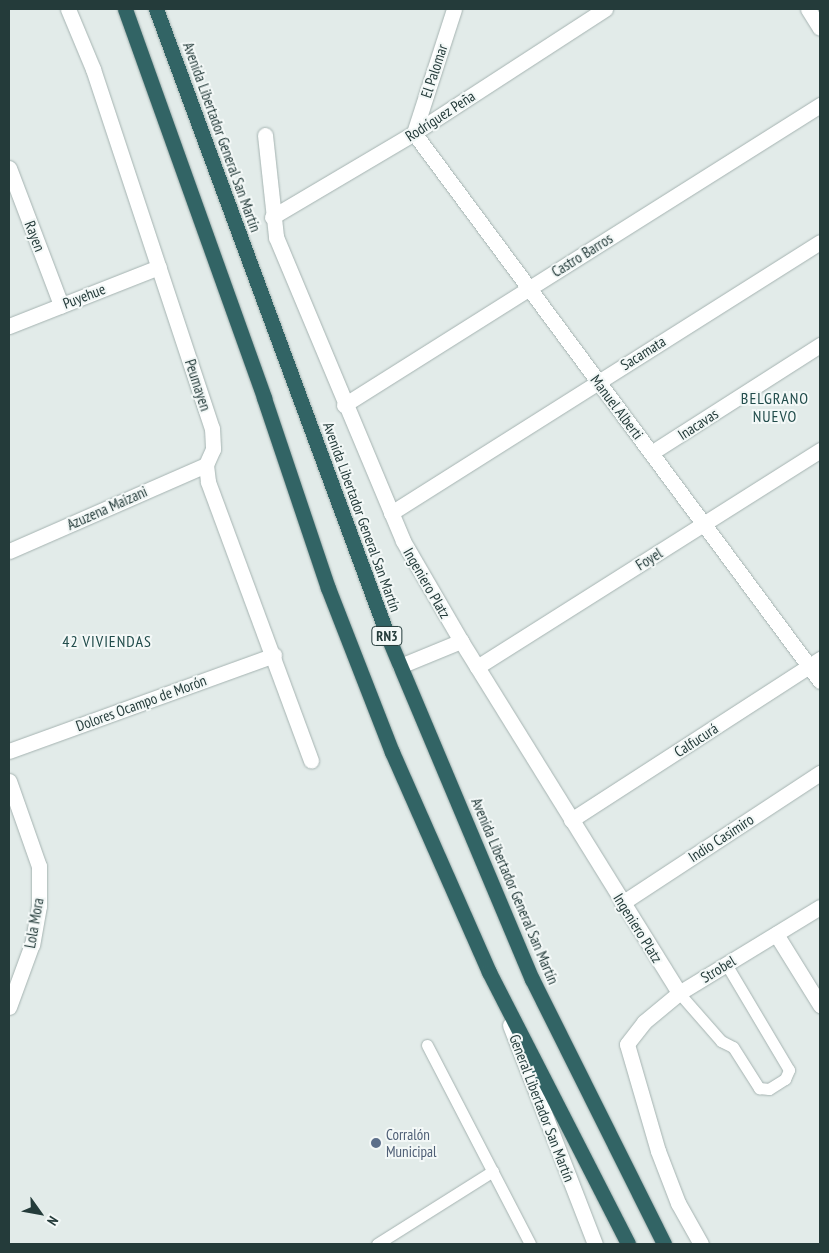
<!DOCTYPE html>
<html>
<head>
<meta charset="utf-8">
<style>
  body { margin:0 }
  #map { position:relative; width:829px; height:1253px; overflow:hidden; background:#e2ebe9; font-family:"PT Sans Narrow",sans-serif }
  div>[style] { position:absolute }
  .roads { filter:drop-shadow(0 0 1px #a5b3b1) drop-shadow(0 0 1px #a5b3b1) }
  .lane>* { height:11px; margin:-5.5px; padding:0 5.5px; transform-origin:5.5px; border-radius:5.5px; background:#fff }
  .street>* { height:15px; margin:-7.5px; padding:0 7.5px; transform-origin:7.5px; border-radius:7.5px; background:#fff }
  .highway>* { height:15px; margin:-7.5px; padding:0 7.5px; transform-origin:7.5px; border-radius:7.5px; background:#326465 }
  .dots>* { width:14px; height:14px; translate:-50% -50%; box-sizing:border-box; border:2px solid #f3f8f7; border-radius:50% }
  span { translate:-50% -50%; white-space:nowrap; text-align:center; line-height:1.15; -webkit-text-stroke:4px #f3f8f7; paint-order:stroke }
  .shield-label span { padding:1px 4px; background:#f3f8f7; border:1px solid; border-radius:4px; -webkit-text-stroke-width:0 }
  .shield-label { font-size:14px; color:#243b3a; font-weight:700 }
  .street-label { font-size:15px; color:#243b3a }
  .service-label { font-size:15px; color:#4e5e75 }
  .left { translate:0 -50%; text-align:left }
  .neighbourhood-label { font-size:16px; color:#214c4b; letter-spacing:1px }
  .frame { position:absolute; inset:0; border:10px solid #243b3a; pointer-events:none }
  .north { position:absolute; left:15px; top:1188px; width:50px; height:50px; -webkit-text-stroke:4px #f3f8f7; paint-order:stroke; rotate:122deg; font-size:14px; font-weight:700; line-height:20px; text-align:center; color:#243b3a }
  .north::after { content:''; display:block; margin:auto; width:18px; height:22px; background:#243b3a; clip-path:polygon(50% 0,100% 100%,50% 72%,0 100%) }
</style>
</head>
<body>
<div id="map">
  <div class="roads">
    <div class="lane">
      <div style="left:679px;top:993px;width:64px;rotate:48.8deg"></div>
      <div style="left:721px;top:1041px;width:13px;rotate:27deg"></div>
      <div style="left:733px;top:1047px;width:49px;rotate:57.6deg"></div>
      <div style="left:759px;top:1088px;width:10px;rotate:6deg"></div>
      <div style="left:769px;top:1089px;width:19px;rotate:-32deg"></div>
      <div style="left:785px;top:1079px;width:10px;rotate:-66deg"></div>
      <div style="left:789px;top:1070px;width:123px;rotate:-120.7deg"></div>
      <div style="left:427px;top:1045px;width:224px;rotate:62.6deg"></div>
      <div style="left:377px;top:1244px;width:137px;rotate:-32.2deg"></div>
    </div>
    <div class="street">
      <div style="left:68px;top:9px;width:65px;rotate:67.4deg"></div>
      <div style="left:93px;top:69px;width:378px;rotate:71.7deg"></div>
      <div style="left:212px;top:428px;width:21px;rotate:87deg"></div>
      <div style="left:213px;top:449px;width:17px;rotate:114deg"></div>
      <div style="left:206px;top:465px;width:17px;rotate:83deg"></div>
      <div style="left:208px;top:482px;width:297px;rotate:69.7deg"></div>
      <div style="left:808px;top:9px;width:22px;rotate:58deg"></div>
      <div style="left:414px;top:133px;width:682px;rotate:53.47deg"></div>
      <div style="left:414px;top:133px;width:130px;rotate:-72.1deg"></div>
      <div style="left:265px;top:135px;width:103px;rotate:83.8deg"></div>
      <div style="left:276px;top:237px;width:329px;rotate:67.3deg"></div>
      <div style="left:403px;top:541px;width:116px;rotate:59.9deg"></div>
      <div style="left:461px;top:641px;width:414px;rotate:58.2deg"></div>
      <div style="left:9px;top:168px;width:147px;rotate:69.2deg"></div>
      <div style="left:272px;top:217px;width:165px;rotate:-30.6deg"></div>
      <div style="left:414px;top:133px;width:228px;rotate:-33deg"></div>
      <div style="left:9px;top:326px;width:161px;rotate:-21.5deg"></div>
      <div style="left:344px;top:405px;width:563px;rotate:-32.22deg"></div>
      <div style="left:651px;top:453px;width:201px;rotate:-32.6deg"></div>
      <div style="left:391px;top:513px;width:507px;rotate:-32.28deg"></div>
      <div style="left:9px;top:551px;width:215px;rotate:-23.6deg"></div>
      <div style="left:400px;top:666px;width:66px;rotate:-22.3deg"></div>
      <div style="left:477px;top:667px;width:406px;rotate:-32.3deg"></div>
      <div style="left:9px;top:751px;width:282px;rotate:-19.9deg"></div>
      <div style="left:9px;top:781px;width:90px;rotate:70.6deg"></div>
      <div style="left:39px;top:866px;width:40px;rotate:90deg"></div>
      <div style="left:39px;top:906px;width:39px;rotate:100deg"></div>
      <div style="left:32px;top:944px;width:67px;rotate:110.1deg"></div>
      <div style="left:571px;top:820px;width:297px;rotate:-32.9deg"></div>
      <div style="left:622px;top:903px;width:237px;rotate:-33.3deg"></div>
      <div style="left:776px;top:934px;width:84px;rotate:58.2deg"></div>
      <div style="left:510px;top:1025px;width:235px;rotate:68.8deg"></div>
      <div style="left:701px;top:1244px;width:47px;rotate:-119.3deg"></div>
      <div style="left:678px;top:1203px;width:56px;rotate:-111deg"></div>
      <div style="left:658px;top:1151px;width:111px;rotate:-106.2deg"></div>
      <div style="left:627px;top:1044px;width:28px;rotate:-52deg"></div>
      <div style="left:644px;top:1022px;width:45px;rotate:-39.6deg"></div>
      <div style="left:679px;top:993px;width:165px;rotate:-31.4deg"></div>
    </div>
    <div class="highway">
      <div style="left:125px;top:9px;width:413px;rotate:70.3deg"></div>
      <div style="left:264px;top:398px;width:200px;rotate:71.4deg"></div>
      <div style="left:328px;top:588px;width:176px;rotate:68.7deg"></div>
      <div style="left:392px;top:752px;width:240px;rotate:66.2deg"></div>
      <div style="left:489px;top:972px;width:305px;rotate:62.9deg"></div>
      <div style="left:156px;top:9px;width:669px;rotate:69.72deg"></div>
      <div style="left:388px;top:637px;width:371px;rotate:67.2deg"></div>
      <div style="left:532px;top:979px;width:296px;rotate:63.5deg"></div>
    </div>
  </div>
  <div class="dots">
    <div style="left:376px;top:1143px;background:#5c6f8a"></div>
  </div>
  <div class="shield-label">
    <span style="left:387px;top:636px">RN3</span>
  </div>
  <div class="street-label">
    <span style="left:434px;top:71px;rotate:-72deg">El Palomar</span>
    <span style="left:440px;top:116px;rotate:-33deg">Rodríguez Peña</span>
    <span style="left:222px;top:137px;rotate:70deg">Avenida Libertador General San Martín</span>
    <span style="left:35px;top:236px;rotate:69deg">Rayen</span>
    <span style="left:582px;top:255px;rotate:-32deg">Castro Barros</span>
    <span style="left:84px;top:296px;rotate:-21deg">Puyehue</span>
    <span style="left:643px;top:353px;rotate:-32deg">Sacamata</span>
    <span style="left:198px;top:385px;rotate:72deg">Peumayen</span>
    <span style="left:617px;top:407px;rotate:53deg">Manuel Alberti</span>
    <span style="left:698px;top:424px;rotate:-33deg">Inacavas</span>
    <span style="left:107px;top:508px;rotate:-24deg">Azuzena Maizani</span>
    <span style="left:362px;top:517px;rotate:70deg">Avenida Libertador General San Martín</span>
    <span style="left:649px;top:559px;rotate:-32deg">Foyel</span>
    <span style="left:427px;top:583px;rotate:60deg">Ingeniero Platz</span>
    <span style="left:141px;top:703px;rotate:-20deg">Dolores Ocampo de Morón</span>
    <span style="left:696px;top:740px;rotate:-33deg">Calfucurá</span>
    <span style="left:721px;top:838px;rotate:-33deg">Indio Casimiro</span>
    <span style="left:515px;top:891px;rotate:67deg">Avenida Libertador General San Martín</span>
    <span style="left:34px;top:923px;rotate:-80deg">Lola Mora</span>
    <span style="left:638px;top:928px;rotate:58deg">Ingeniero Platz</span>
    <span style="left:718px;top:969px;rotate:-31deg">Strobel</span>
    <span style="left:542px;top:1108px;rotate:69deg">General Libertador San Martín</span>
  </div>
  <div class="service-label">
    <span class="left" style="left:386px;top:1143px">Corralón<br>Municipal</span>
  </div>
  <div class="neighbourhood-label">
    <span style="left:775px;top:407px">BELGRANO<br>NUEVO</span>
    <span style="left:107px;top:641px">42 VIVIENDAS</span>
  </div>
  <div class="frame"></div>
  <div class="north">N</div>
</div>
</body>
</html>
